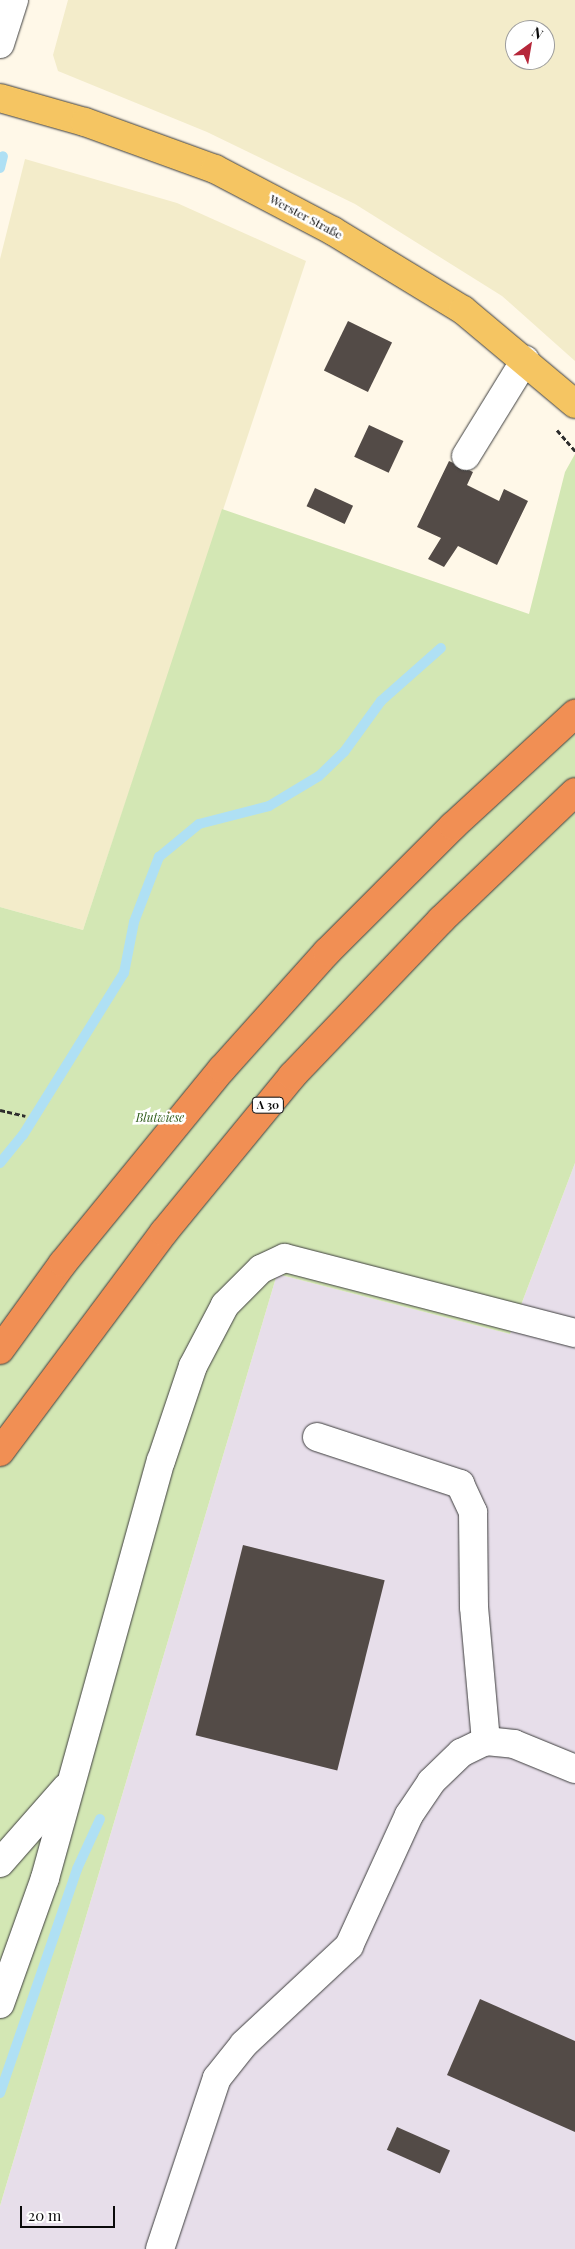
<!DOCTYPE html>
<html>
<head>
<meta charset="utf-8">
<style>
  body { margin:0 }
  #map { position:relative; width:575px; height:2249px; overflow:hidden; background:#fff8e8; font-family:"Playfair Display",serif }
  div>[style] { position:absolute }
  .industrial>* { inset:0; background:#e7deea }
  .farmland>* { inset:0; background:#f3ecca }
  .green>* { inset:0; background:#d3e7b4 }
  .stream>* { height:10px; margin:-5px; padding:0 5px; transform-origin:5px; border-radius:5px; background:#afe0f4 }
  .building>* { inset:0; background:#534b47; transform-origin:0 0 }
  .path>* { height:3px; margin-top:-1.5px; transform-origin:0; background:repeating-linear-gradient(90deg,#2c2c2c 0 5px,transparent 0 7.5px) }
  .roads { filter:drop-shadow(0 0 1px #3d3d3d) drop-shadow(0 0 1px #3d3d3d) }
  .minor>* { height:28px; margin:-14px; padding:0 14px; transform-origin:14px; border-radius:14px; background:#fff }
  .major>* { height:28px; margin:-14px; padding:0 14px; transform-origin:14px; border-radius:14px; background:#f5c562 }
  .highway>* { height:28px; margin:-14px; padding:0 14px; transform-origin:14px; border-radius:14px; background:#f18f54 }
  span { translate:-50% -50%; white-space:nowrap; text-align:center; line-height:1.15; -webkit-text-stroke:5px #fff; paint-order:stroke }
  .shield-label span { padding:1px 4px; background:#fff; border:1px solid; border-radius:4px; -webkit-text-stroke-width:0 }
  .shield-label { font-size:11px; color:#0a0a0a; font-weight:700 }
  .street-label { font-size:12px; color:#0a0a0a }
  .park-label { font-size:12px; color:#315f1d; font-style:italic }
  .north { position:absolute; left:505px; top:20px; width:50px; height:50px; box-sizing:border-box; background:#fff; border:1px solid #9d9d9d; border-radius:50%; rotate:32deg; font-size:14px; font-weight:700; line-height:20px; text-align:center; color:#0a0a0a }
  .north::after { content:''; display:block; margin:auto; width:18px; height:22px; background:#b6273a; clip-path:polygon(50% 0,100% 100%,50% 72%,0 100%) }
  .scale { position:absolute; left:20px; top:2206px; width:95px; height:22px; box-sizing:border-box; border:2px solid #0a0a0a; border-top:0; padding-left:6px; font-size:15px; line-height:18px; white-space:nowrap; color:#0a0a0a; -webkit-text-stroke:4px #fff; paint-order:stroke }
</style>
</head>
<body>
<div id="map">
  <div class="industrial">
    <div style="clip-path:polygon(575px 1163px,575px 2249px,0 2249px,0 2206px,277px 1274px,510px 1334px)"></div>
  </div>
  <div class="farmland">
    <div style="clip-path:polygon(evenodd,68px 0,575px 0,575px 361px,502px 296px,355px 204px,207px 132px,58px 71px,53px 55px,68px 0,515px 30px,545px 30px,545px 60px,515px 60px,515px 30px)"></div>
    <div style="clip-path:polygon(25px 159px,177px 203px,306px 261px,83px 930px,0 907px,0 259px)"></div>
  </div>
  <div class="green">
    <div style="clip-path:polygon(575px 454px,575px 1163px,510px 1334px,277px 1274px,0 2206px,0 907px,83px 930px,222px 509px,529px 614px,565px 472px)"></div>
  </div>
  <div class="stream">
    <div style="left:0;top:168px;width:12px;rotate:-76deg"></div>
    <div style="left:0;top:1163px;width:36px;rotate:-51deg"></div>
    <div style="left:23px;top:1135px;width:191px;rotate:-58.1deg"></div>
    <div style="left:124px;top:973px;width:52px;rotate:-78.9deg"></div>
    <div style="left:134px;top:922px;width:70px;rotate:-69deg"></div>
    <div style="left:159px;top:857px;width:52px;rotate:-39.5deg"></div>
    <div style="left:199px;top:824px;width:72px;rotate:-14.4deg"></div>
    <div style="left:269px;top:806px;width:58px;rotate:-31deg"></div>
    <div style="left:319px;top:776px;width:35px;rotate:-44deg"></div>
    <div style="left:344px;top:752px;width:63px;rotate:-54deg"></div>
    <div style="left:381px;top:701px;width:80px;rotate:-41.5deg"></div>
    <div style="left:0;top:2093px;width:237px;rotate:-71deg"></div>
    <div style="left:77px;top:1869px;width:55px;rotate:-65.3deg"></div>
  </div>
  <div class="building">
    <div style="left:348px;top:321px;width:49px;height:55px;rotate:26deg"></div>
    <div style="left:369px;top:425px;width:38px;height:35px;rotate:25deg"></div>
    <div style="clip-path:polygon(449px 461px,473px 472px,467px 485px,499px 501px,504px 489px,528px 501px,497px 565px,458px 546px,444px 567px,428px 559px,441px 538px,417px 527px)"></div>
    <div style="left:315px;top:488px;width:42px;height:20px;rotate:25deg"></div>
    <div style="left:243px;top:1545px;width:146px;height:196px;rotate:14deg"></div>
    <div style="clip-path:polygon(480px 1999px,575px 2041px,575px 2132px,447px 2075px)"></div>
    <div style="left:397px;top:2127px;width:58px;height:25px;rotate:24deg"></div>
  </div>
  <div class="path">
    <div style="left:557px;top:430px;width:28px;rotate:49deg"></div>
    <div style="left:0;top:1110px;width:26px;rotate:13deg"></div>
  </div>
  <div class="roads">
    <div class="minor">
      <div style="left:0;top:44px;width:46px;rotate:-72.3deg"></div>
      <div style="left:466px;top:456px;width:113px;rotate:-58.4deg"></div>
      <div style="left:317px;top:1437px;width:151px;rotate:18.2deg"></div>
      <div style="left:460px;top:1484px;width:31px;rotate:65deg"></div>
      <div style="left:473px;top:1512px;width:95px;rotate:89.4deg"></div>
      <div style="left:474px;top:1607px;width:135px;rotate:84.9deg"></div>
      <div style="left:0;top:1863px;width:100px;rotate:-48.7deg"></div>
      <div style="left:0;top:2004px;width:134px;rotate:-70.3deg"></div>
      <div style="left:45px;top:1878px;width:433px;rotate:-74.5deg"></div>
      <div style="left:161px;top:1461px;width:100px;rotate:-71.4deg"></div>
      <div style="left:193px;top:1366px;width:69px;rotate:-62.3deg"></div>
      <div style="left:225px;top:1305px;width:51px;rotate:-45deg"></div>
      <div style="left:261px;top:1269px;width:26px;rotate:-25deg"></div>
      <div style="left:285px;top:1258px;width:300px;rotate:14.5deg"></div>
      <div style="left:160px;top:2249px;width:180px;rotate:-71.6deg"></div>
      <div style="left:217px;top:2078px;width:43px;rotate:-51.5deg"></div>
      <div style="left:244px;top:2044px;width:144px;rotate:-43deg"></div>
      <div style="left:349px;top:1946px;width:144px;rotate:-65.4deg"></div>
      <div style="left:409px;top:1815px;width:40px;rotate:-56deg"></div>
      <div style="left:431px;top:1782px;width:42px;rotate:-44deg"></div>
      <div style="left:461px;top:1753px;width:28px;rotate:-26deg"></div>
      <div style="left:486px;top:1741px;width:28px;rotate:6deg"></div>
      <div style="left:514px;top:1744px;width:66px;rotate:22.3deg"></div>
    </div>
    <div class="major">
      <div style="left:0;top:98px;width:88px;rotate:15.8deg"></div>
      <div style="left:85px;top:122px;width:138px;rotate:19.9deg"></div>
      <div style="left:215px;top:169px;width:133px;rotate:27.7deg"></div>
      <div style="left:333px;top:231px;width:152px;rotate:31.3deg"></div>
      <div style="left:463px;top:310px;width:146px;rotate:40deg"></div>
    </div>
    <div class="highway">
      <div style="left:0;top:1350px;width:107px;rotate:-54.1deg"></div>
      <div style="left:63px;top:1263px;width:251px;rotate:-50.7deg"></div>
      <div style="left:222px;top:1069px;width:157px;rotate:-48.1deg"></div>
      <div style="left:327px;top:952px;width:178px;rotate:-45deg"></div>
      <div style="left:453px;top:826px;width:166px;rotate:-42.6deg"></div>
      <div style="left:0;top:1452px;width:274px;rotate:-53.3deg"></div>
      <div style="left:164px;top:1232px;width:202px;rotate:-50.6deg"></div>
      <div style="left:292px;top:1076px;width:216px;rotate:-46.3deg"></div>
      <div style="left:441px;top:920px;width:185px;rotate:-43.7deg"></div>
    </div>
  </div>
  <div class="shield-label">
    <span style="left:268px;top:1105px">A 30</span>
  </div>
  <div class="street-label">
    <span style="left:306px;top:217px;rotate:28deg">Werster Straße</span>
  </div>
  <div class="park-label">
    <span style="left:160px;top:1118px">Blutwiese</span>
  </div>
  <div class="north">N</div>
  <div class="scale">20 m</div>
</div>
</body>
</html>
